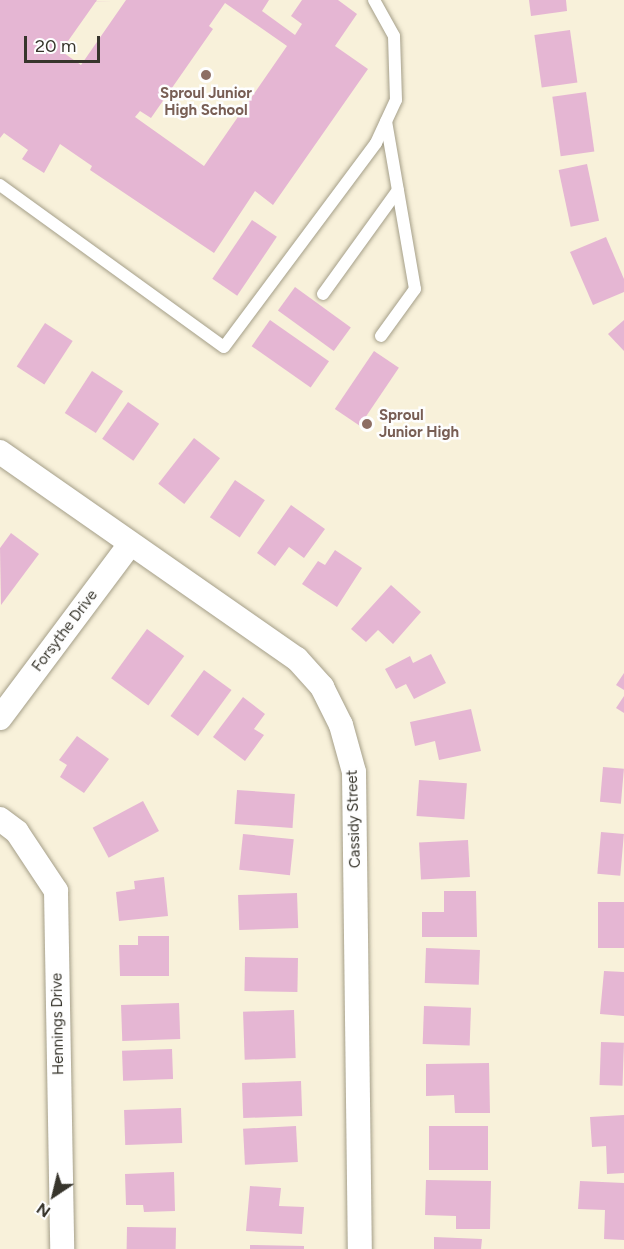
<!DOCTYPE html>
<html>
<head>
<meta charset="utf-8">
<style>
  body { margin:0 }
  #map { position:relative; width:624px; height:1249px; overflow:hidden; background:#f8f1da; font-family:Figtree,sans-serif }
  div>[style] { position:absolute }
  .building>* { inset:0; background:#e5b6d3; transform-origin:0 0 }
  .roads { filter:drop-shadow(0 0 2px #a59f89) drop-shadow(0 0 2px #a59f89) }
  .service>* { height:12px; margin:-6px; padding:0 6px; transform-origin:6px; border-radius:6px; background:#fff }
  .minor>* { height:24px; margin:-12px; padding:0 12px; transform-origin:12px; border-radius:12px; background:#fff }
  .dots>* { width:16px; height:16px; translate:-50% -50%; box-sizing:border-box; border:3px solid #fefefe; border-radius:50% }
  span { translate:-50% -50%; white-space:nowrap; text-align:center; line-height:1.15; -webkit-text-stroke:5px #fefefe; paint-order:stroke }
  .education-label { font-size:15px; color:#785e54; font-weight:700 }
  .left { translate:0 -50%; text-align:left }
  .street-label { font-size:15px; color:#37352c }
  .north { position:absolute; left:24px; top:1165px; width:60px; height:60px; -webkit-text-stroke:4px #fefefe; paint-order:stroke; rotate:215deg; font-size:16px; font-weight:700; line-height:24px; text-align:center; color:#37352c }
  .north::after { content:''; display:block; margin:auto; width:21px; height:27px; background:#37352c; clip-path:polygon(50% 0,100% 100%,50% 72%,0 100%) }
  .scale { position:absolute; left:24px; top:36px; width:76px; height:27px; box-sizing:border-box; border:3px solid #37352c; border-top:0; padding-left:8px; font-size:18px; line-height:21px; white-space:nowrap; color:#37352c; -webkit-text-stroke:4px #fefefe; paint-order:stroke }
</style>
</head>
<body>
<div id="map">
  <div class="building">
    <div style="clip-path:polygon(evenodd,0 0,97px 0,61px 51px,81px 65px,126px 0,269px 0,262px 11px,295px 35px,302px 24px,291px 16px,302px 0,338px 0,357px 14px,335px 46px,368px 69px,273px 205px,255px 191px,214px 253px,90px 170px,92px 166px,60px 144px,44px 173px,22px 159px,28px 150px,4px 133px,0 138px,0 0,225px 3px,287px 46px,204px 166px,135px 117px,140px 111px,151px 118px,213px 29px,209px 26px,225px 3px)"></div>
    <div style="clip-path:polygon(529px 0,566px 0,567px 11px,531px 16px)"></div>
    <div style="left:570px;top:30px;width:53px;height:36px;rotate:82deg"></div>
    <div style="left:586px;top:92px;width:60px;height:34px;rotate:82deg"></div>
    <div style="left:587px;top:164px;width:58px;height:29px;rotate:78deg"></div>
    <div style="left:252px;top:220px;width:30px;height:71px;rotate:34deg"></div>
    <div style="clip-path:polygon(606px 237px,624px 279px,624px 292px,593px 305px,570px 252px)"></div>
    <div style="left:295px;top:287px;width:69px;height:29px;rotate:36deg"></div>
    <div style="left:270px;top:320px;width:72px;height:32px;rotate:35deg"></div>
    <div style="clip-path:polygon(624px 320px,624px 351px,608px 334px)"></div>
    <div style="left:45px;top:323px;width:33px;height:52px;rotate:33deg"></div>
    <div style="left:374px;top:351px;width:30px;height:70px;rotate:34deg"></div>
    <div style="left:92px;top:371px;width:37px;height:50px;rotate:33deg"></div>
    <div style="left:128px;top:402px;width:38px;height:45px;rotate:35deg"></div>
    <div style="left:194px;top:438px;width:33px;height:58px;rotate:38deg"></div>
    <div style="left:235px;top:480px;width:36px;height:45px;rotate:34deg"></div>
    <div style="clip-path:polygon(291px 505px,325px 529px,304px 558px,289px 547px,275px 566px,257px 553px)"></div>
    <div style="clip-path:polygon(11px 533px,39px 554px,1px 605px,0 548px)"></div>
    <div style="clip-path:polygon(335px 550px,362px 568px,337px 607px,302px 584px,318px 561px,325px 565px)"></div>
    <div style="clip-path:polygon(391px 585px,421px 612px,393px 644px,378px 630px,366px 642px,351px 629px)"></div>
    <div style="left:147px;top:629px;width:46px;height:61px;rotate:36deg"></div>
    <div style="clip-path:polygon(431px 654px,446px 683px,414px 699px,406px 684px,396px 689px,385px 669px,410px 656px,413px 663px)"></div>
    <div style="left:204px;top:670px;width:34px;height:57px;rotate:36deg"></div>
    <div style="clip-path:polygon(624px 673px,624px 690px,616px 685px)"></div>
    <div style="clip-path:polygon(624px 696px,624px 713px,616px 708px)"></div>
    <div style="clip-path:polygon(243px 697px,265px 714px,254px 729px,264px 735px,245px 761px,213px 737px)"></div>
    <div style="clip-path:polygon(471px 709px,481px 751px,439px 760px,435px 741px,415px 746px,410px 722px)"></div>
    <div style="clip-path:polygon(77px 736px,109px 759px,84px 793px,60px 777px,67px 765px,59px 760px)"></div>
    <div style="left:603px;top:767px;width:21px;height:35px;rotate:5deg"></div>
    <div style="left:419px;top:780px;width:48px;height:36px;rotate:4deg"></div>
    <div style="left:237px;top:790px;width:58px;height:34px;rotate:4deg"></div>
    <div style="left:143px;top:801px;width:34px;height:57px;rotate:62deg"></div>
    <div style="left:601px;top:832px;width:23px;height:42px;rotate:5deg"></div>
    <div style="left:243px;top:834px;width:51px;height:36px;rotate:6deg"></div>
    <div style="left:468px;top:840px;width:37px;height:49px;rotate:87deg"></div>
    <div style="clip-path:polygon(164px 877px,168px 916px,119px 921px,116px 892px,135px 889px,134px 881px)"></div>
    <div style="clip-path:polygon(444px 891px,476px 891px,477px 937px,422px 937px,422px 912px,444px 912px)"></div>
    <div style="left:297px;top:893px;width:35px;height:59px;rotate:88deg"></div>
    <div style="left:624px;top:902px;width:46px;height:26px;rotate:90deg"></div>
    <div style="clip-path:polygon(138px 936px,169px 936px,169px 976px,120px 976px,119px 945px,138px 945px)"></div>
    <div style="left:426px;top:948px;width:54px;height:35px;rotate:2deg"></div>
    <div style="left:245px;top:957px;width:53px;height:34px;rotate:1deg"></div>
    <div style="clip-path:polygon(604px 971px,624px 972px,624px 1016px,600px 1014px)"></div>
    <div style="left:179px;top:1003px;width:36px;height:58px;rotate:88deg"></div>
    <div style="left:424px;top:1006px;width:47px;height:38px;rotate:2deg"></div>
    <div style="left:294px;top:1010px;width:48px;height:51px;rotate:88deg"></div>
    <div style="left:601px;top:1042px;width:23px;height:43px;rotate:2deg"></div>
    <div style="left:172px;top:1049px;width:30px;height:50px;rotate:88deg"></div>
    <div style="clip-path:polygon(489px 1063px,490px 1113px,455px 1113px,454px 1095px,426px 1096px,426px 1064px)"></div>
    <div style="left:301px;top:1081px;width:35px;height:59px;rotate:88deg"></div>
    <div style="left:181px;top:1108px;width:35px;height:57px;rotate:88deg"></div>
    <div style="clip-path:polygon(624px 1115px,624px 1173px,607px 1174px,606px 1146px,592px 1147px,590px 1117px)"></div>
    <div style="left:296px;top:1126px;width:36px;height:53px;rotate:87deg"></div>
    <div style="left:429px;top:1126px;width:59px;height:44px"></div>
    <div style="clip-path:polygon(174px 1172px,175px 1211px,144px 1212px,143px 1205px,126px 1205px,125px 1174px)"></div>
    <div style="clip-path:polygon(426px 1180px,491px 1181px,490px 1229px,456px 1229px,456px 1216px,425px 1215px)"></div>
    <div style="clip-path:polygon(580px 1181px,624px 1183px,624px 1240px,604px 1239px,605px 1210px,578px 1209px)"></div>
    <div style="clip-path:polygon(250px 1186px,281px 1188px,279px 1206px,304px 1207px,302px 1234px,246px 1231px)"></div>
    <div style="left:127px;top:1227px;width:49px;height:22px;rotate:1deg"></div>
    <div style="clip-path:polygon(434px 1237px,482px 1239px,481px 1249px,434px 1249px)"></div>
    <div style="clip-path:polygon(250px 1245px,304px 1246px,304px 1249px,250px 1249px)"></div>
  </div>
  <div class="roads">
    <div class="service">
      <div style="left:0;top:185px;width:276px;rotate:35.9deg"></div>
      <div style="left:224px;top:347px;width:254px;rotate:-53.3deg"></div>
      <div style="left:376px;top:143px;width:47px;rotate:-65.1deg"></div>
      <div style="left:396px;top:100px;width:64px;rotate:-91.8deg"></div>
      <div style="left:394px;top:36px;width:41px;rotate:-119.1deg"></div>
      <div style="left:323px;top:294px;width:128px;rotate:-54.2deg"></div>
      <div style="left:381px;top:336px;width:58px;rotate:-54.1deg"></div>
      <div style="left:415px;top:289px;width:170px;rotate:-99.8deg"></div>
    </div>
    <div class="minor">
      <div style="left:0;top:452px;width:362px;rotate:34.9deg"></div>
      <div style="left:297px;top:659px;width:38px;rotate:48deg"></div>
      <div style="left:322px;top:687px;width:42px;rotate:63.4deg"></div>
      <div style="left:341px;top:725px;width:49px;rotate:74.5deg"></div>
      <div style="left:354px;top:772px;width:477px;rotate:89.3deg"></div>
      <div style="left:0;top:718px;width:217px;rotate:-53.2deg"></div>
      <div style="left:0;top:819px;width:21px;rotate:37deg"></div>
      <div style="left:17px;top:832px;width:71px;rotate:56.5deg"></div>
      <div style="left:56px;top:891px;width:358px;rotate:89deg"></div>
    </div>
  </div>
  <div class="dots">
    <div style="left:206px;top:75px;background:#8d6e63"></div>
    <div style="left:367px;top:424px;background:#8d6e63"></div>
  </div>
  <div class="education-label">
    <span style="left:206px;top:102px">Sproul Junior<br>High School</span>
    <span class="left" style="left:379px;top:424px">Sproul<br>Junior High</span>
  </div>
  <div class="street-label">
    <span style="left:65px;top:631px;rotate:-53deg">Forsythe Drive</span>
    <span style="left:354px;top:819px;rotate:-92deg">Cassidy Street</span>
    <span style="left:58px;top:1024px;rotate:-91deg">Hennings Drive</span>
  </div>
  <div class="north">N</div>
  <div class="scale">20 m</div>
</div>
</body>
</html>
